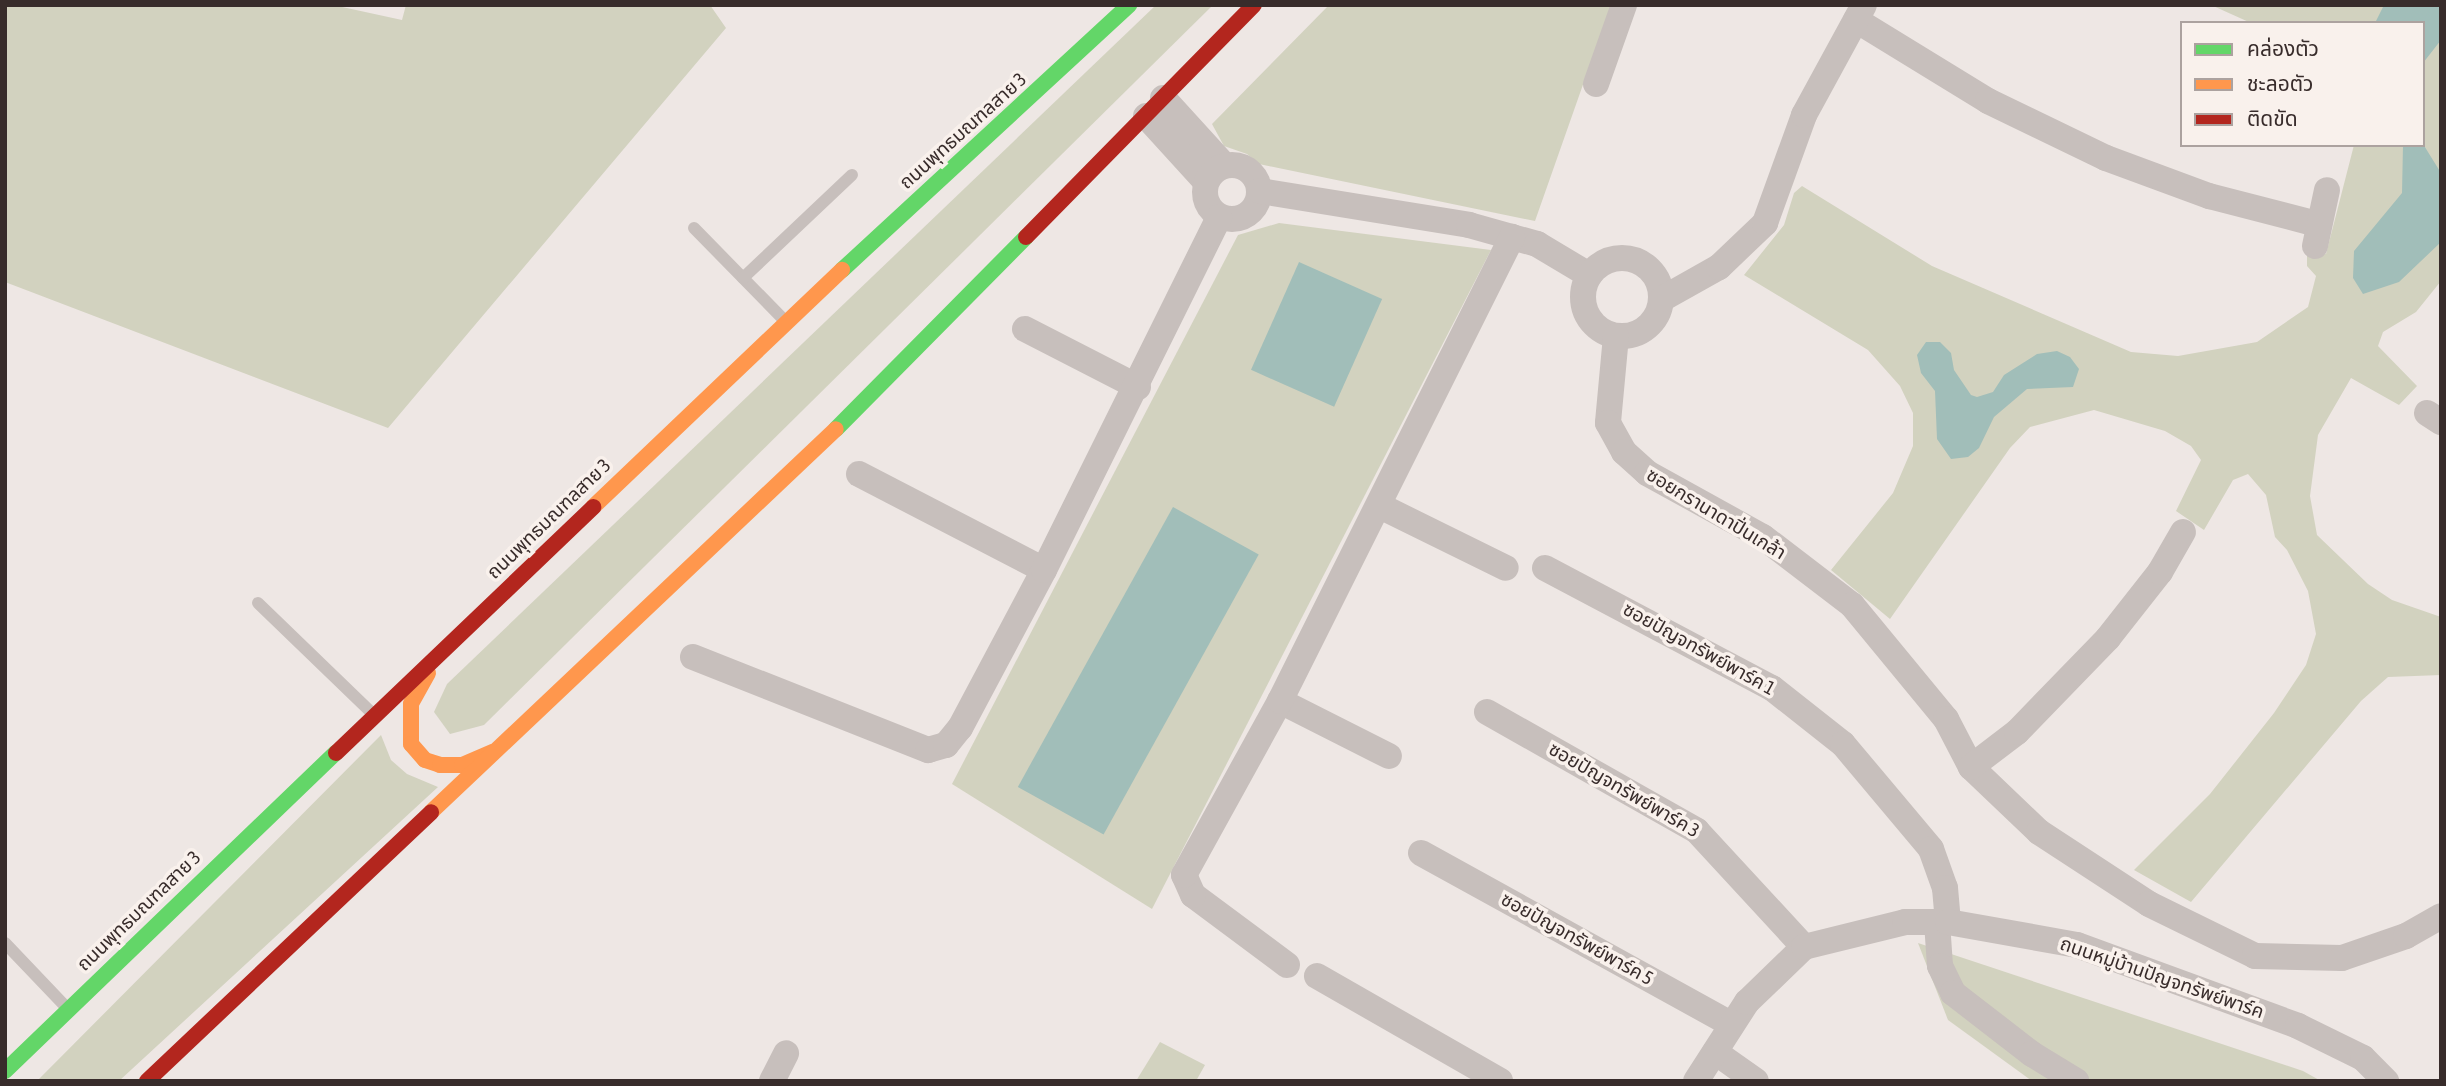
<!DOCTYPE html>
<html>
<head>
<meta charset="utf-8">
<style>
  body { margin:0 }
  #map { position:relative; width:2446px; height:1086px; overflow:hidden; background:#eee7e4; font-family:"Asap Condensed","Noto Sans Thai",sans-serif }
  div>[style] { position:absolute }
  .green>* { inset:0; background:#d2d2bf }
  .water>* { inset:0; background:#a1beb9; transform-origin:0 0 }
  .lane>* { height:12px; margin:-6px; padding:0 6px; transform-origin:6px; border-radius:6px; background:#c7bfbc }
  .street>* { height:26px; margin:-13px; padding:0 13px; transform-origin:13px; border-radius:13px; background:#c7bfbc }
  .street>.ring { margin:-13px; padding:0; box-sizing:content-box; background:none; border:26px solid #c7bfbc; border-radius:50% }
  .fast>* { height:16px; margin:-8px; padding:0 8px; transform-origin:8px; border-radius:8px; background:#63d668 }
  .slow>* { height:16px; margin:-8px; padding:0 8px; transform-origin:8px; border-radius:8px; background:#ff974d }
  .jam>* { height:16px; margin:-8px; padding:0 8px; transform-origin:8px; border-radius:8px; background:#b3261e }
  span { translate:-50% -50%; white-space:nowrap; text-align:center; line-height:1.15; -webkit-text-stroke:7px #f9f1ec; paint-order:stroke }
  .street-label { font-size:19px; color:#382c2b }
  .frame { position:absolute; inset:0; border:7px solid #382c2b; pointer-events:none }
  .legend { position:absolute; left:2180px; top:21px; width:245px; height:126px; box-sizing:border-box; background:#f9f1ec; border:2px solid #aca29f; margin:0; padding:9px 12px; list-style:none; font-size:21px; color:#382c2b }
  .legend li { display:flex; align-items:center; gap:14px; height:35px }
  .legend b { width:35px; border:2px solid #aca29f }
</style>
</head>
<body>
<div id="map">
  <div class="green">
    <div style="clip-path:polygon(5px 5px,333px 5px,402px 20px,406px 5px,710px 5px,726px 28px,388px 428px,5px 282px)"></div>
    <div style="clip-path:polygon(1156px 5px,1213px 5px,484px 725px,450px 734px,434px 712px,447px 684px)"></div>
    <div style="clip-path:polygon(1329px 5px,1611px 5px,1535px 221px,1259px 164px,1247px 154px,1224px 146px,1212px 124px)"></div>
    <div style="clip-path:polygon(2211px 5px,2441px 5px,2441px 281px,2416px 312px,2383px 332px,2378px 346px,2417px 386px,2399px 405px,2351px 378px,2318px 435px,2310px 496px,2317px 535px,2368px 584px,2392px 600px,2441px 617px,2441px 675px,2388px 677px,2361px 701px,2191px 902px,2134px 870px,2210px 794px,2274px 713px,2306px 665px,2316px 634px,2308px 591px,2287px 550px,2275px 537px,2266px 495px,2248px 474px,2233px 480px,2204px 530px,2176px 511px,2201px 460px,2191px 446px,2165px 431px,2094px 410px,2030px 427px,2010px 448px,1890px 619px,1831px 570px,1893px 493px,1913px 446px,1913px 413px,1900px 386px,1868px 350px,1744px 275px,1784px 225px,1794px 193px,1802px 186px,1932px 266px,2131px 352px,2178px 356px,2257px 342px,2308px 307px,2316px 276px,2307px 266px,2307px 255px,2326px 254px,2354px 145px,2423px 145px,2423px 23px,2251px 23px)"></div>
    <div style="clip-path:polygon(1279px 223px,1491px 250px,1152px 909px,952px 784px,1238px 235px)"></div>
    <div style="clip-path:polygon(381px 735px,391px 760px,407px 774px,438px 787px,119px 1081px,37px 1081px)"></div>
    <div style="clip-path:polygon(1918px 943px,2303px 1071px,2321px 1081px,2032px 1081px,1948px 1020px)"></div>
    <div style="clip-path:polygon(1160px 1042px,1205px 1065px,1196px 1081px,1136px 1081px)"></div>
  </div>
  <div class="water">
    <div style="clip-path:polygon(2384px 5px,2441px 5px,2441px 40px,2423px 63px,2423px 23px,2375px 23px)"></div>
    <div style="clip-path:polygon(2423px 144px,2441px 173px,2441px 242px,2399px 282px,2363px 294px,2353px 278px,2354px 251px,2402px 193px,2403px 145px)"></div>
    <div style="left:1299px;top:262px;width:91px;height:118px;rotate:24deg"></div>
    <div style="clip-path:polygon(1926px 342px,1940px 342px,1951px 353px,1954px 370px,1971px 395px,1977px 397px,1993px 392px,2004px 375px,2037px 354px,2057px 351px,2070px 357px,2079px 369px,2073px 387px,2027px 389px,1994px 417px,1979px 448px,1968px 457px,1951px 459px,1937px 439px,1935px 391px,1921px 373px,1917px 355px)"></div>
    <div style="left:1173px;top:507px;width:98px;height:320px;rotate:29deg"></div>
  </div>
  <div class="lane">
    <div style="left:694px;top:228px;width:127px;rotate:45.6deg"></div>
    <div style="left:743px;top:278px;width:150px;rotate:-43.4deg"></div>
    <div style="left:258px;top:603px;width:158px;rotate:44deg"></div>
    <div style="left:5px;top:943px;width:90px;rotate:46.4deg"></div>
  </div>
  <div class="street">
    <div style="left:1856px;top:20px;width:155px;rotate:31.5deg"></div>
    <div style="left:1988px;top:101px;width:131px;rotate:25.8deg"></div>
    <div style="left:2106px;top:158px;width:110px;rotate:20.3deg"></div>
    <div style="left:2209px;top:196px;width:112px;rotate:14.5deg"></div>
    <div style="left:1596px;top:84px;width:84px;rotate:-70.5deg"></div>
    <div style="left:1163px;top:98px;width:91px;rotate:47.7deg"></div>
    <div style="left:1146px;top:116px;width:89px;rotate:47.7deg"></div>
    <div class="ring" style="left:1205px;top:165px;width:28px;height:28px"></div>
    <div style="left:1260px;top:191px;width:212px;rotate:9.2deg"></div>
    <div style="left:1469px;top:225px;width:71px;rotate:15.6deg"></div>
    <div style="left:1537px;top:244px;width:61px;rotate:30.8deg"></div>
    <div style="left:2315px;top:246px;width:57px;rotate:-77.9deg"></div>
    <div class="ring" style="left:1583px;top:258px;width:52px;height:52px"></div>
    <div style="left:1662px;top:299px;width:65px;rotate:-29.3deg"></div>
    <div style="left:1719px;top:267px;width:64px;rotate:-43.7deg"></div>
    <div style="left:1765px;top:223px;width:115px;rotate:-70.1deg"></div>
    <div style="left:1804px;top:115px;width:125px;rotate:-61.4deg"></div>
    <div style="left:1025px;top:329px;width:127px;rotate:27.2deg"></div>
    <div style="left:1616px;top:336px;width:87px;rotate:95.3deg"></div>
    <div style="left:1608px;top:423px;width:33px;rotate:61deg"></div>
    <div style="left:1624px;top:452px;width:31px;rotate:42deg"></div>
    <div style="left:1647px;top:473px;width:132px;rotate:28.9deg"></div>
    <div style="left:1763px;top:537px;width:112px;rotate:37.4deg"></div>
    <div style="left:1852px;top:605px;width:148px;rotate:50.5deg"></div>
    <div style="left:1946px;top:719px;width:54px;rotate:62.5deg"></div>
    <div style="left:1971px;top:767px;width:94px;rotate:43.7deg"></div>
    <div style="left:2039px;top:832px;width:131px;rotate:33.2deg"></div>
    <div style="left:2149px;top:904px;width:118px;rotate:26.1deg"></div>
    <div style="left:2255px;top:956px;width:87px;rotate:1.3deg"></div>
    <div style="left:2342px;top:958px;width:68px;rotate:-19deg"></div>
    <div style="left:2406px;top:936px;width:40px;rotate:-29.7deg"></div>
    <div style="left:2427px;top:413px;width:17px;rotate:33deg"></div>
    <div style="left:859px;top:474px;width:208px;rotate:27.4deg"></div>
    <div style="left:1380px;top:506px;width:140px;rotate:26.2deg"></div>
    <div style="left:1545px;top:568px;width:257px;rotate:27.9deg"></div>
    <div style="left:1772px;top:688px;width:90px;rotate:38.3deg"></div>
    <div style="left:1843px;top:744px;width:137px;rotate:50deg"></div>
    <div style="left:1931px;top:849px;width:41px;rotate:70.3deg"></div>
    <div style="left:1945px;top:888px;width:34px;rotate:85deg"></div>
    <div style="left:693px;top:657px;width:253px;rotate:21.6deg"></div>
    <div style="left:928px;top:750px;width:19px;rotate:-16deg"></div>
    <div style="left:946px;top:745px;width:22px;rotate:-51deg"></div>
    <div style="left:960px;top:728px;width:179px;rotate:-62deg"></div>
    <div style="left:1044px;top:570px;width:394px;rotate:-63.6deg"></div>
    <div style="left:1280px;top:701px;width:122px;rotate:26.8deg"></div>
    <div style="left:1487px;top:712px;width:241px;rotate:29.5deg"></div>
    <div style="left:1697px;top:831px;width:158px;rotate:47.3deg"></div>
    <div style="left:1971px;top:767px;width:58px;rotate:-37.3deg"></div>
    <div style="left:2017px;top:732px;width:131px;rotate:-45.9deg"></div>
    <div style="left:2108px;top:638px;width:84px;rotate:-51.8deg"></div>
    <div style="left:2160px;top:572px;width:46px;rotate:-60.1deg"></div>
    <div style="left:1421px;top:853px;width:355px;rotate:28.9deg"></div>
    <div style="left:1937px;top:922px;width:44px;rotate:86.1deg"></div>
    <div style="left:1940px;top:966px;width:30px;rotate:64deg"></div>
    <div style="left:1953px;top:993px;width:100px;rotate:37.7deg"></div>
    <div style="left:2032px;top:1054px;width:52px;rotate:31.5deg"></div>
    <div style="left:1287px;top:965px;width:117px;rotate:-143.3deg"></div>
    <div style="left:1193px;top:895px;width:22px;rotate:-114deg"></div>
    <div style="left:1184px;top:875px;width:199px;rotate:-61.1deg"></div>
    <div style="left:1280px;top:701px;width:519px;rotate:-63.43deg"></div>
    <div style="left:1317px;top:976px;width:211px;rotate:29.8deg"></div>
    <div style="left:1715px;top:1052px;width:50px;rotate:35.3deg"></div>
    <div style="left:772px;top:1081px;width:31px;rotate:-63deg"></div>
    <div style="left:1696px;top:1081px;width:94px;rotate:-57.2deg"></div>
    <div style="left:1747px;top:1002px;width:79px;rotate:-44deg"></div>
    <div style="left:1804px;top:947px;width:104px;rotate:-13.9deg"></div>
    <div style="left:1905px;top:922px;width:43px"></div>
    <div style="left:1948px;top:922px;width:131px;rotate:10.1deg"></div>
    <div style="left:2077px;top:945px;width:235px;rotate:20.1deg"></div>
    <div style="left:2298px;top:1026px;width:72px;rotate:26.2deg"></div>
    <div style="left:2363px;top:1058px;width:33px;rotate:45deg"></div>
  </div>
  <div class="fast">
    <div style="left:842px;top:270px;width:391px;rotate:-42.7deg"></div>
    <div style="left:836px;top:429px;width:270px;rotate:-45.3deg"></div>
    <div style="left:5px;top:1071px;width:459px;rotate:-43.9deg"></div>
  </div>
  <div class="slow">
    <div style="left:593px;top:507px;width:344px;rotate:-43.6deg"></div>
    <div style="left:428px;top:673px;width:35px;rotate:119deg"></div>
    <div style="left:411px;top:704px;width:40px;rotate:90deg"></div>
    <div style="left:411px;top:744px;width:21px;rotate:49deg"></div>
    <div style="left:425px;top:760px;width:16px;rotate:18deg"></div>
    <div style="left:440px;top:765px;width:22px"></div>
    <div style="left:462px;top:765px;width:34px;rotate:-23deg"></div>
    <div style="left:431px;top:812px;width:557px;rotate:-43.4deg"></div>
  </div>
  <div class="jam">
    <div style="left:1026px;top:237px;width:325px;rotate:-45.5deg"></div>
    <div style="left:336px;top:753px;width:356px;rotate:-43.7deg"></div>
    <div style="left:147px;top:1081px;width:391px;rotate:-43.4deg"></div>
  </div>
  <div class="street-label">
    <span style="left:963px;top:131px;rotate:-42deg">ถนนพุทธมณฑลสาย 3</span>
    <span style="left:1716px;top:514px;rotate:31deg">ซอยกรานาดาปิ่นเกล้า</span>
    <span style="left:549px;top:519px;rotate:-44deg">ถนนพุทธมณฑลสาย 3</span>
    <span style="left:1699px;top:649px;rotate:29deg">ซอยปัญจทรัพย์พาร์ค 1</span>
    <span style="left:1624px;top:790px;rotate:30deg">ซอยปัญจทรัพย์พาร์ค 3</span>
    <span style="left:139px;top:911px;rotate:-44deg">ถนนพุทธมณฑลสาย 3</span>
    <span style="left:1577px;top:939px;rotate:29deg">ซอยปัญจทรัพย์พาร์ค 5</span>
    <span style="left:2162px;top:978px;rotate:19deg">ถนนหมู่บ้านปัญจทรัพย์พาร์ค</span>
  </div>
  <div class="frame"></div>
  <ul class="legend">
  <li><b style="height:9px;background:#63d668"></b>คล่องตัว</li>
  <li><b style="height:9px;background:#ff974d"></b>ชะลอตัว</li>
  <li><b style="height:9px;background:#b3261e"></b>ติดขัด</li>
  </ul>
</div>
</body>
</html>
